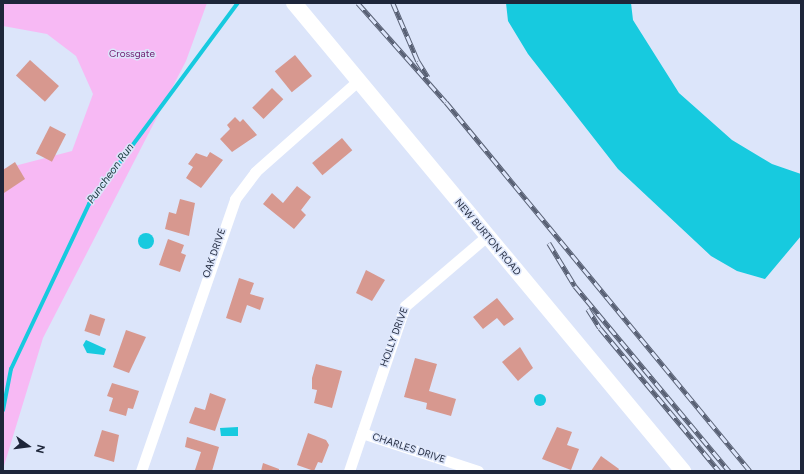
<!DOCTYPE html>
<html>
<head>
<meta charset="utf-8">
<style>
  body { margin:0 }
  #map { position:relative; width:804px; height:474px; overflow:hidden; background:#dce5fa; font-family:Figtree,sans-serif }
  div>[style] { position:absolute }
  .green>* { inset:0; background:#f7b9f4 }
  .water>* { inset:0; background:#17cadf }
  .round { border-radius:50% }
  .stream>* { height:4px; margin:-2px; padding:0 2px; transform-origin:2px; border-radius:2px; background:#17cadf }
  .building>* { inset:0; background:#d7988f; transform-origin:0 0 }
  .street>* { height:11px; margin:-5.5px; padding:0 5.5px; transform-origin:5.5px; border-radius:5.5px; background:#fff }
  .secondary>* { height:16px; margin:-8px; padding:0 8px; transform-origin:8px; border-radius:8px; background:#fff }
  .rail>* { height:4.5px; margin-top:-2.25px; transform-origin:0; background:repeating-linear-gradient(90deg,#dce5fa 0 9px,#586074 0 18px); box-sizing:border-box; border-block:1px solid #586074 }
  span { translate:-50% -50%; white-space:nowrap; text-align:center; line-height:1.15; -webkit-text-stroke:3px #dce5fa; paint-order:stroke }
  .park-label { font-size:10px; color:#6e1a6e }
  .street-label { font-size:10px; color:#1e263a }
  .water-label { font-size:11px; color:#1a3a3f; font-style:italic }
  .frame { position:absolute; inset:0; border:4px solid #1e263a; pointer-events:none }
  .north { position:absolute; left:8px; top:426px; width:40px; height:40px; -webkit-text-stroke:3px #dce5fa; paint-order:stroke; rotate:104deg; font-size:11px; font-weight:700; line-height:16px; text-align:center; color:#1e263a }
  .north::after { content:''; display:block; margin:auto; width:14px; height:18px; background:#1e263a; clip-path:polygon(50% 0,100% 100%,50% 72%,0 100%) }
</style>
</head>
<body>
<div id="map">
  <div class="green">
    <div style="clip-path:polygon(3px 3px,207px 3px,186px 61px,43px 338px,3px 469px,3px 169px,72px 151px,93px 94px,76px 56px,47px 34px,3px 26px)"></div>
  </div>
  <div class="water">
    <div style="clip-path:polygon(506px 3px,631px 3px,633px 20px,679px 93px,732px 140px,772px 164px,801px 174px,801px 236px,765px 279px,737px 271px,711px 256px,618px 169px,528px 54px,508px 21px)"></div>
    <div class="round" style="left:138px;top:233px;width:16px;height:16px"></div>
    <div style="clip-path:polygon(86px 340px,106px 349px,104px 355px,87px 353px,83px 345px)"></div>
    <div class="round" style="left:534px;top:394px;width:12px;height:12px"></div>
    <div style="clip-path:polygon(238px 427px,238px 436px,221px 436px,220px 428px)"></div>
  </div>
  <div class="stream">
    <div style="left:3px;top:410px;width:42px;rotate:-79deg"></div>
    <div style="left:11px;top:369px;width:183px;rotate:-64.7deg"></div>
    <div style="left:89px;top:204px;width:250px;rotate:-53.5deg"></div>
  </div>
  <div class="building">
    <div style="left:295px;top:55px;width:27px;height:26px;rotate:51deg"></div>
    <div style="left:30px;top:60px;width:39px;height:21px;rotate:42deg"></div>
    <div style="left:272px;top:88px;width:16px;height:28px;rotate:45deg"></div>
    <div style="clip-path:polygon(235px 117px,240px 122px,243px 119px,257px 135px,232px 152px,220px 139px,230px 129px,227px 125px)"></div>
    <div style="left:50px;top:126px;width:18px;height:31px;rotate:27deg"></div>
    <div style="left:342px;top:138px;width:16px;height:39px;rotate:50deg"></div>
    <div style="clip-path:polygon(210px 152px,223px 160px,201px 188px,186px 178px,193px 167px,188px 164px,196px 153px,207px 157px)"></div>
    <div style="clip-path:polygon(15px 162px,25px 179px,4px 193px,3px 170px)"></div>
    <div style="clip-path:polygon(297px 186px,311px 197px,301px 210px,306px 215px,294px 229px,263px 204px,272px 193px,283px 203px)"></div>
    <div style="clip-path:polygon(180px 199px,195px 203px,189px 236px,165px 229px,169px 212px,176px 214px)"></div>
    <div style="clip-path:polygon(168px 239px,184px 245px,181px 253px,186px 255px,180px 272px,159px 265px)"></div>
    <div style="clip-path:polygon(366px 270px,385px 280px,372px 301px,356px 293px)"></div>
    <div style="clip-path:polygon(239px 278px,254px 283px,250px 294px,264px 298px,260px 310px,247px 305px,241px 323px,226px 318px)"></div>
    <div style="clip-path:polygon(497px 298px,514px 319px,504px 326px,497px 318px,483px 329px,473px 317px)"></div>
    <div style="left:90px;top:314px;width:16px;height:18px;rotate:18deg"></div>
    <div style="clip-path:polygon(126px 330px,146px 337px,129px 373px,113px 367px)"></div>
    <div style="clip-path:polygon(520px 347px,533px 368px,518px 381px,502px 362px)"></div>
    <div style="clip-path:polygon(415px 358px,437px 364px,429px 391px,456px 399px,451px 416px,426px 409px,427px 403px,404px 397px)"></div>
    <div style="clip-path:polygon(316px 364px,342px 371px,332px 408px,314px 403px,317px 390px,312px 389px,312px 378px)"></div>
    <div style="clip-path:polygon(112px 383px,139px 391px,133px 409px,128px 408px,126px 416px,109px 411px,113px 398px,107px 396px)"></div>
    <div style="clip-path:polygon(210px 393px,226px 399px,215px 431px,189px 423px,195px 407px,205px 410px)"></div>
    <div style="clip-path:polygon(557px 427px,572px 432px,567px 445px,579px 449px,571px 470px,542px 459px)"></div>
    <div style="clip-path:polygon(102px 430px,119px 435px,114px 462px,94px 456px)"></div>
    <div style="clip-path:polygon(308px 433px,326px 440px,329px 445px,322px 463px,318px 462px,314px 471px,297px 465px)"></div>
    <div style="clip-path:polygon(187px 437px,219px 447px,212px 471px,195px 470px,201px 452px,185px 447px)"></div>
    <div style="clip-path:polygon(601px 456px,619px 469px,618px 471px,591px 471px)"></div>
    <div style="clip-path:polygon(263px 463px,279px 469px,279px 471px,261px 471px)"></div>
  </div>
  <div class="street">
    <div style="left:362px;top:433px;width:122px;rotate:18.1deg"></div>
    <div style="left:141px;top:471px;width:288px;rotate:-70.9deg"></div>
    <div style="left:235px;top:199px;width:34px;rotate:-53deg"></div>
    <div style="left:255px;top:172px;width:137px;rotate:-41.5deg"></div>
    <div style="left:349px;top:471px;width:174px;rotate:-71.3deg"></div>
    <div style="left:405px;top:306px;width:108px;rotate:-40.5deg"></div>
  </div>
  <div class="secondary">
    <div style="left:294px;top:3px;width:609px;rotate:50.27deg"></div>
  </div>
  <div class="rail">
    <div style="left:358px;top:3px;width:132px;rotate:48.4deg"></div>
    <div style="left:446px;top:102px;width:478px;rotate:50.5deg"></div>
    <div style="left:393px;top:3px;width:63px;rotate:66.7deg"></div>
    <div style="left:418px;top:61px;width:19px;rotate:58deg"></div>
    <div style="left:549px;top:243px;width:50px;rotate:58.8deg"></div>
    <div style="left:575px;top:286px;width:241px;rotate:50.2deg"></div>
    <div style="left:588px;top:309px;width:22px;rotate:58deg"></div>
    <div style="left:600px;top:328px;width:186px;rotate:50.2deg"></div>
  </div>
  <div class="park-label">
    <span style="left:132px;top:54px">Crossgate</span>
  </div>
  <div class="street-label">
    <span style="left:488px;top:237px;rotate:50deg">NEW BURTON ROAD</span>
    <span style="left:214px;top:253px;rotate:-71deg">OAK DRIVE</span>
    <span style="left:394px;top:337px;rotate:-70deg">HOLLY DRIVE</span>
    <span style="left:409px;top:448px;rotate:18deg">CHARLES DRIVE</span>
  </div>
  <div class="water-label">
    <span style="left:111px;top:174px;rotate:-54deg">Puncheon Run</span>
  </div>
  <div class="frame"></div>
  <div class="north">N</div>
</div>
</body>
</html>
